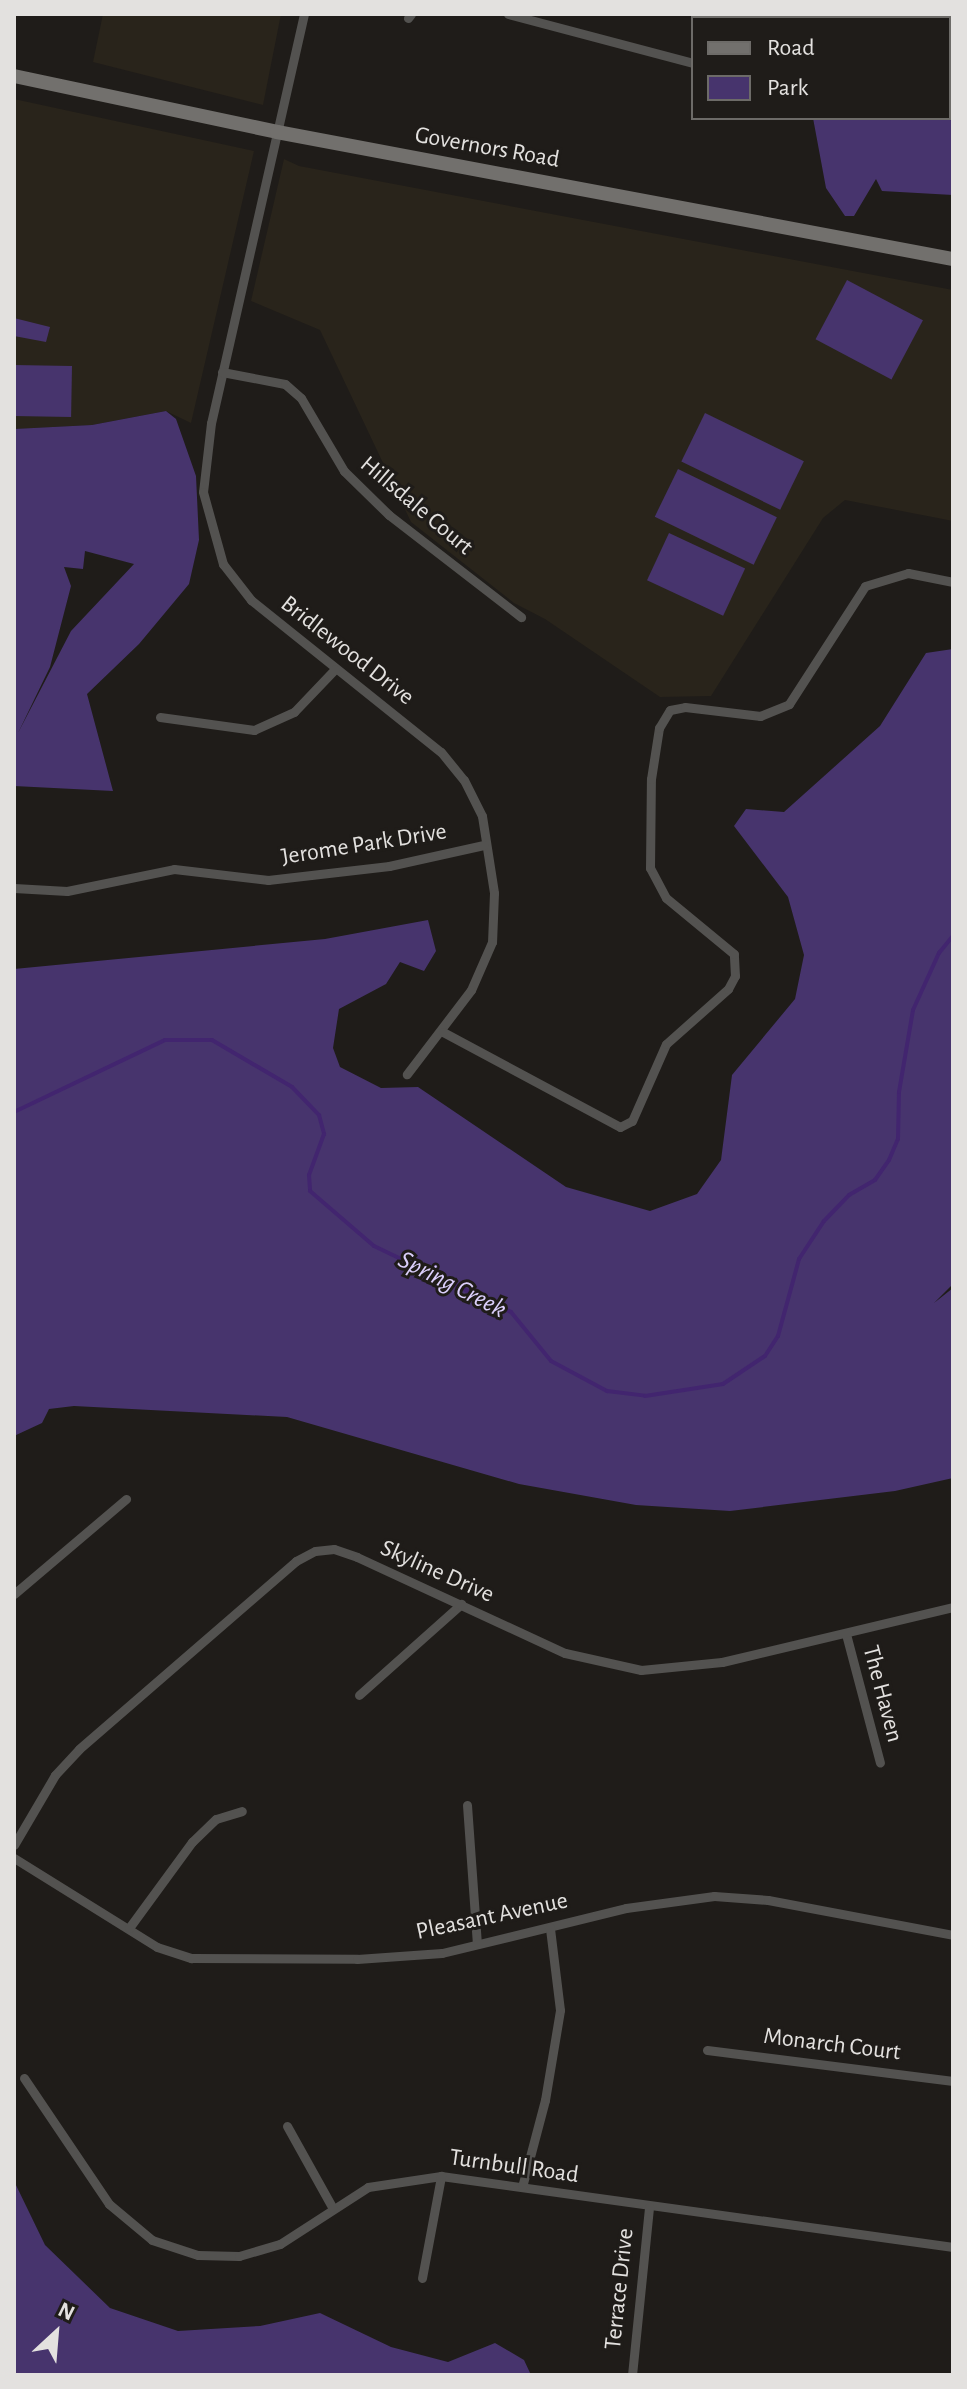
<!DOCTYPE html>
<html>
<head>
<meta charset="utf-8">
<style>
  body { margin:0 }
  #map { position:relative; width:967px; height:2389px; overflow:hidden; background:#1f1c19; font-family:"Alegreya Sans",sans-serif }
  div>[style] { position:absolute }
  .built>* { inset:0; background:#29241b }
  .green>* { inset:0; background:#47346d; transform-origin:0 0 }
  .stream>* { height:4px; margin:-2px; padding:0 2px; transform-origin:2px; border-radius:2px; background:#42256f }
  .street>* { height:9px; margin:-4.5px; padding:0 4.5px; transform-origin:4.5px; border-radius:4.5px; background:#535250 }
  .secondary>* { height:14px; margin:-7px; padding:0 7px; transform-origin:7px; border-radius:7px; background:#72706d }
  span { translate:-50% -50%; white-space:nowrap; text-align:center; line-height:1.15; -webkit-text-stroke:6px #1f1c19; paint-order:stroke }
  .street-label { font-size:24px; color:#e3e1df }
  .water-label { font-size:26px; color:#dbcffb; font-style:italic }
  .frame { position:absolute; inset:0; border:16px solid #e3e1df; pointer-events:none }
  .legend { position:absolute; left:691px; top:16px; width:260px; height:104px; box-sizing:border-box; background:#1f1c19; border:2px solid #6d6b68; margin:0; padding:10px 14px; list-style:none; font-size:24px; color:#e3e1df }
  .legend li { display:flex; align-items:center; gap:16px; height:40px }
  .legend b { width:40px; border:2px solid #6d6b68 }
  .north { position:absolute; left:16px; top:2293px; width:80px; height:80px; -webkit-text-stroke:6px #1f1c19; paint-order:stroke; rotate:26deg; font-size:22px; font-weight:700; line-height:32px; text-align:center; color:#e3e1df }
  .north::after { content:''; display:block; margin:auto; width:28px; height:36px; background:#e3e1df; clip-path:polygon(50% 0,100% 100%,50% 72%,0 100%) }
</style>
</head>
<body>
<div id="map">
  <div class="built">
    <div style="clip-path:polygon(103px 14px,281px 14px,263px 105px,93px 62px)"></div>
    <div style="clip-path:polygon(14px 99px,254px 151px,191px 423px,166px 411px,92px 425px,14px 429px)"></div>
    <div style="clip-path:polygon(284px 159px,299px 166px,953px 290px,953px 521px,845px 500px,823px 518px,711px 696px,660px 697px,545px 619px,514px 603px,411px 522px,320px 330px,251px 301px)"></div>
  </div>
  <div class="green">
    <div style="clip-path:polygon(949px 49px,953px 195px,882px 191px,876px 179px,854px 216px,845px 216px,826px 188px,813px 118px,949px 118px)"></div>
    <div style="left:847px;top:280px;width:86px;height:67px;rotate:28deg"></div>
    <div style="clip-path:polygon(14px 318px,50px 327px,46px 342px,14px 336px)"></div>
    <div style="left:14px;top:365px;width:58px;height:51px;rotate:1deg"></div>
    <div style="clip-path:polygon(evenodd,166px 411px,176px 419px,196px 476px,199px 540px,189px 584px,139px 644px,87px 694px,113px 791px,14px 786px,14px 429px,92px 425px,166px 411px,85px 551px,134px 564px,71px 631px,18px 733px,50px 667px,71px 586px,64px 567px,83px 569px,85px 551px)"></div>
    <div style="left:705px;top:413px;width:110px;height:54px;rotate:26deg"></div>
    <div style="left:678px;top:469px;width:110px;height:53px;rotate:26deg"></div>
    <div style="left:669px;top:533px;width:84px;height:52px;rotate:25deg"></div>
    <div style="clip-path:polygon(953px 649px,953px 1284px,934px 1303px,953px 1288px,953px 1478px,895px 1491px,730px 1511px,636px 1505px,519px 1484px,287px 1417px,74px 1406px,49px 1409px,42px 1423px,14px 1436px,14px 969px,325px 939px,428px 920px,436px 951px,424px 971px,400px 962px,386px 984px,339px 1009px,333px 1048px,340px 1067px,381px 1088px,418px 1087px,566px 1187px,650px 1211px,697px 1194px,721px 1160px,732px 1075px,795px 999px,804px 955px,788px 897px,734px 826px,746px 809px,784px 812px,880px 726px,926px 653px)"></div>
    <div style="clip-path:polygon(14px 2181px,45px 2245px,110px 2308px,178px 2331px,260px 2326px,320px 2313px,391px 2347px,448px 2362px,495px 2343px,524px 2360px,531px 2375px,14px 2375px)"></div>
  </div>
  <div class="stream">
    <div style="left:843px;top:18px;width:4px;rotate:-90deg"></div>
    <div style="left:949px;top:71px;width:5px;rotate:37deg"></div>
    <div style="left:14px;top:1112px;width:167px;rotate:-25.5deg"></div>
    <div style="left:165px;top:1040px;width:47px"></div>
    <div style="left:212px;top:1040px;width:93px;rotate:30.4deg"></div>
    <div style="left:292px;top:1087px;width:39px;rotate:46deg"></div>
    <div style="left:319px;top:1115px;width:20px;rotate:75deg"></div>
    <div style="left:324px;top:1134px;width:44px;rotate:110.1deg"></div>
    <div style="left:309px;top:1175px;width:16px;rotate:86deg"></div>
    <div style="left:310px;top:1191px;width:84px;rotate:40.7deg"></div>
    <div style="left:374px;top:1246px;width:152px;rotate:25.7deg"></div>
    <div style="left:511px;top:1312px;width:63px;rotate:50.8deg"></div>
    <div style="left:551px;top:1361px;width:64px;rotate:28.2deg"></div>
    <div style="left:607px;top:1391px;width:38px;rotate:7deg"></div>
    <div style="left:645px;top:1396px;width:79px;rotate:-8.7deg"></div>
    <div style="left:723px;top:1384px;width:50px;rotate:-33.7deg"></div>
    <div style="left:765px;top:1356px;width:24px;rotate:-57deg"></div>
    <div style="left:778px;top:1336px;width:80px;rotate:-74.7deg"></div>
    <div style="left:799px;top:1259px;width:45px;rotate:-56.7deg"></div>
    <div style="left:824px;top:1221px;width:36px;rotate:-46deg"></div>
    <div style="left:849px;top:1195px;width:30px;rotate:-30deg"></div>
    <div style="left:875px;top:1180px;width:24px;rotate:-55deg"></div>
    <div style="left:889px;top:1160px;width:23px;rotate:-67deg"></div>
    <div style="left:898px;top:1139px;width:47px;rotate:-88.8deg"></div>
    <div style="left:899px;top:1092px;width:83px;rotate:-80.3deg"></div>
    <div style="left:913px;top:1010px;width:63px;rotate:-65.5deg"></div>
    <div style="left:939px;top:953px;width:22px;rotate:-51deg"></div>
  </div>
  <div class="street">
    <div style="left:304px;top:14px;width:419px;rotate:102.8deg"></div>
    <div style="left:211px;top:423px;width:69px;rotate:96.6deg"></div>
    <div style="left:203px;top:492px;width:75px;rotate:74.5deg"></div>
    <div style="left:223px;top:564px;width:46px;rotate:52.1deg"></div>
    <div style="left:251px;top:600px;width:243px;rotate:38.7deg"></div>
    <div style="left:441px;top:752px;width:36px;rotate:51deg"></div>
    <div style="left:464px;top:780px;width:40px;rotate:63.4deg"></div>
    <div style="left:482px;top:816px;width:78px;rotate:81.1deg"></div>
    <div style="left:494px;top:893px;width:49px;rotate:92.3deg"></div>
    <div style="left:492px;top:942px;width:52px;rotate:113.6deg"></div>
    <div style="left:471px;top:990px;width:106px;rotate:127.3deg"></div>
    <div style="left:508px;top:14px;width:191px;rotate:14.8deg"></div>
    <div style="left:408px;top:18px;width:5px;rotate:-53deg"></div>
    <div style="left:222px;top:372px;width:64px;rotate:10.8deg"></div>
    <div style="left:285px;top:384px;width:21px;rotate:41deg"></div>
    <div style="left:301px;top:398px;width:85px;rotate:59.5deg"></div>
    <div style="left:344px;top:471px;width:63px;rotate:44.4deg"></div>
    <div style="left:389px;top:515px;width:167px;rotate:37.7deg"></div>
    <div style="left:160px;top:717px;width:95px;rotate:7.9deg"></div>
    <div style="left:254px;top:730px;width:44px;rotate:-24.2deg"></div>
    <div style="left:294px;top:712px;width:59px;rotate:-46.4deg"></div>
    <div style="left:14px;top:888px;width:53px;rotate:3.2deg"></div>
    <div style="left:67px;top:891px;width:109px;rotate:-11.6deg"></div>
    <div style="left:174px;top:869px;width:95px;rotate:6.7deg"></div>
    <div style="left:268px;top:880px;width:122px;rotate:-6.6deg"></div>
    <div style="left:389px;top:866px;width:97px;rotate:-12.5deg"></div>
    <div style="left:443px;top:1032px;width:201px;rotate:28.2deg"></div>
    <div style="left:620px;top:1127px;width:13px;rotate:-27deg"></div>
    <div style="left:632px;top:1121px;width:84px;rotate:-66.2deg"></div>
    <div style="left:666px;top:1044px;width:83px;rotate:-41.6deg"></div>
    <div style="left:728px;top:989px;width:15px;rotate:-62deg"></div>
    <div style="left:735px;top:976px;width:22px;rotate:-93deg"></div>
    <div style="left:734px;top:954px;width:88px;rotate:-140.5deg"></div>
    <div style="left:666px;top:898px;width:34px;rotate:-118deg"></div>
    <div style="left:650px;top:868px;width:89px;rotate:-89.4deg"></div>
    <div style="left:651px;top:779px;width:52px;rotate:-81.1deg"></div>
    <div style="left:659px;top:728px;width:21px;rotate:-59deg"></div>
    <div style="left:670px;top:710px;width:15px;rotate:-11deg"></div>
    <div style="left:685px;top:707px;width:76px;rotate:6.8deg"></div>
    <div style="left:760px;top:716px;width:31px;rotate:-22deg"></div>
    <div style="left:789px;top:704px;width:140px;rotate:-57.2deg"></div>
    <div style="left:865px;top:586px;width:45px;rotate:-16.8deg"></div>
    <div style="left:908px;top:573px;width:46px;rotate:11.3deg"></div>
    <div style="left:14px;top:1594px;width:147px;rotate:-40.3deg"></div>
    <div style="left:846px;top:1634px;width:133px;rotate:75.2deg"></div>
    <div style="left:359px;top:1695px;width:137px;rotate:-41.7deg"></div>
    <div style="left:467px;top:1805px;width:138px;rotate:85.9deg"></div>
    <div style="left:14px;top:1845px;width:81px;rotate:-59.6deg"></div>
    <div style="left:55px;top:1775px;width:35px;rotate:-47deg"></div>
    <div style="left:79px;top:1749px;width:287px;rotate:-40.9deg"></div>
    <div style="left:296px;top:1561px;width:21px;rotate:-28deg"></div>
    <div style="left:315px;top:1551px;width:19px;rotate:-6deg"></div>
    <div style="left:334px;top:1549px;width:24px;rotate:19deg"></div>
    <div style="left:357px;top:1557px;width:229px;rotate:24.8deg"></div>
    <div style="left:565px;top:1653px;width:78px;rotate:12.6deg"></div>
    <div style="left:641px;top:1670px;width:81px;rotate:-5.6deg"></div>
    <div style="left:722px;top:1662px;width:237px;rotate:-13.4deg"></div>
    <div style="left:14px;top:1858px;width:168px;rotate:31.9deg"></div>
    <div style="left:157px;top:1947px;width:36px;rotate:18deg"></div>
    <div style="left:191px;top:1958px;width:166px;rotate:0.3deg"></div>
    <div style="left:357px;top:1959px;width:85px;rotate:-4deg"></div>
    <div style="left:442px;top:1953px;width:189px;rotate:-13.7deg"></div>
    <div style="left:626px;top:1908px;width:89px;rotate:-7.8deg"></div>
    <div style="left:714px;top:1896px;width:54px;rotate:4.2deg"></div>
    <div style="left:768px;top:1900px;width:188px;rotate:10.7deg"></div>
    <div style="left:129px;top:1928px;width:107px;rotate:-53.8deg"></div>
    <div style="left:192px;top:1842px;width:33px;rotate:-44deg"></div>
    <div style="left:216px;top:1819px;width:27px;rotate:-17deg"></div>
    <div style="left:707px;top:2050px;width:248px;rotate:7.2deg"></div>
    <div style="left:24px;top:2078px;width:152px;rotate:56deg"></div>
    <div style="left:109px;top:2204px;width:56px;rotate:39.9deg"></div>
    <div style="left:152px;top:2240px;width:48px;rotate:18.1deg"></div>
    <div style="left:198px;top:2255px;width:41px;rotate:1.4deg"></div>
    <div style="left:239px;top:2256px;width:43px;rotate:-16.3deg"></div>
    <div style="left:280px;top:2244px;width:105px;rotate:-32.9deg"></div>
    <div style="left:368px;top:2187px;width:74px;rotate:-8.6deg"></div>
    <div style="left:441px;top:2176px;width:517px;rotate:7.89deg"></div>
    <div style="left:287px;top:2126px;width:93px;rotate:60.9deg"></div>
    <div style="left:522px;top:2187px;width:90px;rotate:-75.2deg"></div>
    <div style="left:545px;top:2100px;width:91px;rotate:-80.5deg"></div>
    <div style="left:560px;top:2010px;width:83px;rotate:-97deg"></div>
    <div style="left:422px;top:2278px;width:104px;rotate:-79.4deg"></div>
    <div style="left:632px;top:2375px;width:169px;rotate:-84.2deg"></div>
  </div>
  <div class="secondary">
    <div style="left:14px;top:76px;width:269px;rotate:12deg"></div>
    <div style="left:277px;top:132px;width:688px;rotate:10.64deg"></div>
  </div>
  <div class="street-label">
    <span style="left:487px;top:148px;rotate:10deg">Governors Road</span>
    <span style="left:416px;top:506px;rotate:40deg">Hillsdale Court</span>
    <span style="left:347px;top:651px;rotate:38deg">Bridlewood Drive</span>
    <span style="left:364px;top:845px;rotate:-9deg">Jerome Park Drive</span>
    <span style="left:437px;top:1572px;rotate:24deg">Skyline Drive</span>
    <span style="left:882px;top:1694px;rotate:75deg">The Haven</span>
    <span style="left:492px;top:1917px;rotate:-12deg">Pleasant Avenue</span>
    <span style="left:832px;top:2045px;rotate:7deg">Monarch Court</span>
    <span style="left:514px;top:2167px;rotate:8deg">Turnbull Road</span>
    <span style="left:620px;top:2289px;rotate:-84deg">Terrace Drive</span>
  </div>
  <div class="water-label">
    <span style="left:452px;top:1285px;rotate:27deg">Spring Creek</span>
  </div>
  <div class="frame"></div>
  <ul class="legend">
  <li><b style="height:10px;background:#72706d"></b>Road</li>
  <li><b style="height:22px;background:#47346d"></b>Park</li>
  </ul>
  <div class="north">N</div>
</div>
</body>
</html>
